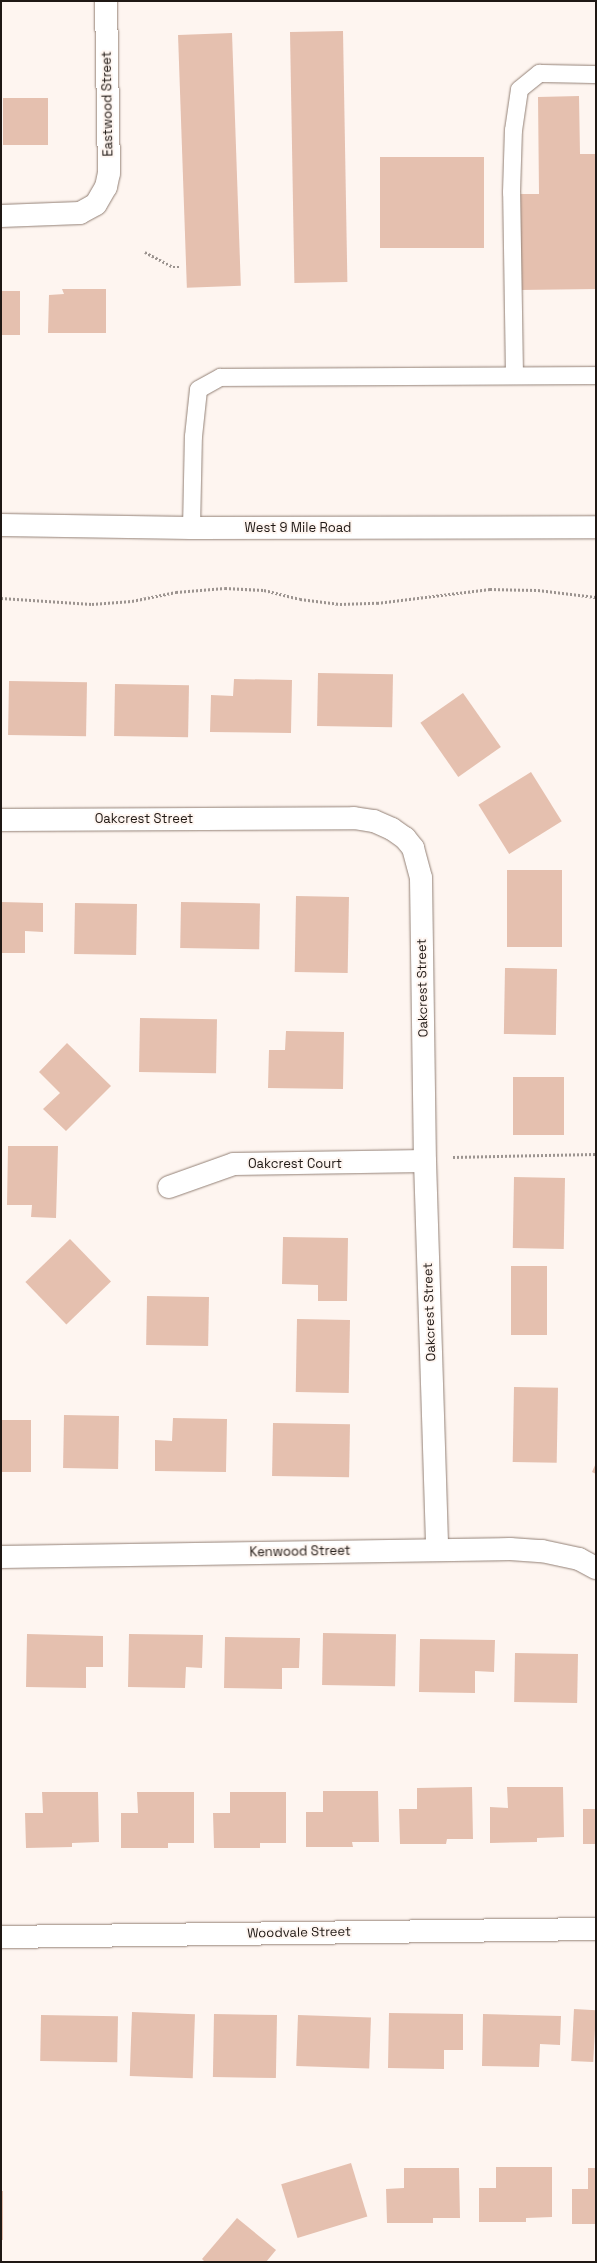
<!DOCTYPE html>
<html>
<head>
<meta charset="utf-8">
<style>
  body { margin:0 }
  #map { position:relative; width:597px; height:2263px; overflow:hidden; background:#fef5f0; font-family:"Space Grotesk",sans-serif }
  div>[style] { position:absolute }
  .building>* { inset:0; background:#e5c0af; transform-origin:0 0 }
  .path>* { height:2.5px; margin-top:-1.25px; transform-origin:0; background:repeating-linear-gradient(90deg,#9c9490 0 2px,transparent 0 4px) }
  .roads { filter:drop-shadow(0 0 1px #938176) drop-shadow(0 0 1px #938176) }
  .lane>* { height:17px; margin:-8.5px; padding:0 8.5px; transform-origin:8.5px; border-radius:8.5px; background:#fff }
  .street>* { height:22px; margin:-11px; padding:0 11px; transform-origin:11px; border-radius:11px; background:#fff }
  .secondary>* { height:22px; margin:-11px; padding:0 11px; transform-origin:11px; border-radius:11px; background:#fff }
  span { translate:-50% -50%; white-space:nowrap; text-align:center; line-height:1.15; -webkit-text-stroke:3.5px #fef5f0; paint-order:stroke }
  .street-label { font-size:13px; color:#1f1814 }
  .frame { position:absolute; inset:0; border:2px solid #1f1814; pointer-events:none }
</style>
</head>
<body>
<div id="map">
  <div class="building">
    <div style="left:343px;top:31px;width:251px;height:53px;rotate:89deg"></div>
    <div style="left:232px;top:33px;width:253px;height:54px;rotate:88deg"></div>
    <div style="clip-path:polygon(579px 96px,580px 154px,596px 154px,596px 289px,520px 290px,518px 194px,539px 194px,538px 97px)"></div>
    <div style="left:3px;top:98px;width:45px;height:47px"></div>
    <div style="left:380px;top:157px;width:104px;height:91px"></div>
    <div style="clip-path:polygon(62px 289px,106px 289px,106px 333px,48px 333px,49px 295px,64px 294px)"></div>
    <div style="left:1px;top:291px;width:19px;height:44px"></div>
    <div style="left:318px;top:673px;width:75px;height:53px;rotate:1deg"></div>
    <div style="clip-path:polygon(234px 679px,292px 680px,291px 733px,210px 732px,211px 695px,233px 696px)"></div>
    <div style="left:9px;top:681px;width:78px;height:54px;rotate:1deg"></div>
    <div style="left:115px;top:684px;width:74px;height:52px;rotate:1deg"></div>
    <div style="left:463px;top:693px;width:66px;height:52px;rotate:55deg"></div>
    <div style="left:531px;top:772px;width:58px;height:62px;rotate:58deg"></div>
    <div style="left:507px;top:870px;width:55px;height:77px"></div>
    <div style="left:296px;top:896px;width:53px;height:76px;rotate:1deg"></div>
    <div style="clip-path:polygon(1px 902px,43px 903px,43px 932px,25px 931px,25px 953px,1px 953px)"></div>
    <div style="left:181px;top:902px;width:79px;height:46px;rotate:1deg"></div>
    <div style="left:75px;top:903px;width:62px;height:51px;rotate:1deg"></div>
    <div style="left:505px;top:968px;width:52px;height:66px;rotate:1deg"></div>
    <div style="left:140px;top:1018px;width:77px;height:54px;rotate:1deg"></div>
    <div style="clip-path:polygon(286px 1031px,344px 1032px,343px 1089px,268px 1088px,269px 1050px,285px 1050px)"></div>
    <div style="clip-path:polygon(67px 1043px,111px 1086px,66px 1131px,43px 1109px,60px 1093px,39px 1072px)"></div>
    <div style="left:513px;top:1077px;width:51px;height:58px"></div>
    <div style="clip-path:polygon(8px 1146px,58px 1146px,56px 1218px,31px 1217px,32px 1205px,7px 1205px)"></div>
    <div style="left:514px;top:1177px;width:51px;height:71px;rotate:1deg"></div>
    <div style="clip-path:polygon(283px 1237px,348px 1238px,347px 1301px,318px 1301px,318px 1285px,282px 1284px)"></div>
    <div style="left:70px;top:1239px;width:59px;height:62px;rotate:46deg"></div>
    <div style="left:511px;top:1266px;width:36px;height:69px"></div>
    <div style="left:147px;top:1296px;width:62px;height:49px;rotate:1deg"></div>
    <div style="left:297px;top:1319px;width:53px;height:73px;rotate:1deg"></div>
    <div style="left:514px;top:1387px;width:44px;height:75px;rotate:1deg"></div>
    <div style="left:64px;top:1415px;width:55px;height:53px;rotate:1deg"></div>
    <div style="clip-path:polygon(173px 1418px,227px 1419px,226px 1472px,155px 1471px,155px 1440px,172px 1441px)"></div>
    <div style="left:1px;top:1420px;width:30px;height:52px"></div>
    <div style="left:273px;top:1423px;width:77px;height:53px;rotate:1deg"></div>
    <div style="clip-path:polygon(596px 1463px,596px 1474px,592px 1472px)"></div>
    <div style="left:323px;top:1633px;width:73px;height:52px;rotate:1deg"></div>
    <div style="clip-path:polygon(27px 1634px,103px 1636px,103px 1667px,86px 1667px,86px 1688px,26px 1687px)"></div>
    <div style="clip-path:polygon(129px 1634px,203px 1635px,202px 1668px,186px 1667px,185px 1688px,128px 1687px)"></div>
    <div style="clip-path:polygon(225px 1637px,300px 1638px,299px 1668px,282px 1668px,282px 1689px,224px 1688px)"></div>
    <div style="clip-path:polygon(420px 1639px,495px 1640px,494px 1672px,475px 1671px,475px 1693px,419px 1692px)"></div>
    <div style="left:515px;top:1653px;width:63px;height:49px;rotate:1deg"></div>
    <div style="clip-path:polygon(472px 1787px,473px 1839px,447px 1839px,446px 1844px,400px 1844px,399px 1809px,417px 1809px,417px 1788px)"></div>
    <div style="clip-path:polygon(507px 1787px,563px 1787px,564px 1837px,537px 1838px,537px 1842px,490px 1843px,490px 1807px,508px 1808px)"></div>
    <div style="clip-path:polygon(323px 1791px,378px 1791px,379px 1842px,352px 1842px,353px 1847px,306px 1847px,306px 1812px,323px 1812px)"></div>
    <div style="clip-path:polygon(42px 1792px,98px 1792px,99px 1842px,72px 1843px,72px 1847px,26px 1848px,25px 1813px,43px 1813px)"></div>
    <div style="clip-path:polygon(137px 1792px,194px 1792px,194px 1843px,168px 1843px,168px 1848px,121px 1848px,121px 1813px,138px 1813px)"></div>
    <div style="clip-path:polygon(230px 1792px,286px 1792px,286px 1843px,260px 1843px,260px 1848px,214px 1848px,213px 1813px,230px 1813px)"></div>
    <div style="left:596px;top:1809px;width:35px;height:13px;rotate:90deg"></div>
    <div style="left:574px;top:2009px;width:22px;height:52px;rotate:3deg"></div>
    <div style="left:132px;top:2012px;width:63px;height:64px;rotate:2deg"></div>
    <div style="clip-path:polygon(389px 2013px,463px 2014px,463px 2050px,444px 2050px,444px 2069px,388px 2068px)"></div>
    <div style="left:214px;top:2014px;width:63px;height:63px;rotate:1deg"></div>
    <div style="clip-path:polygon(483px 2014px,561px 2016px,560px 2045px,540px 2044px,539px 2067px,482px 2066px)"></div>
    <div style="left:41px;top:2015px;width:77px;height:46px;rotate:1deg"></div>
    <div style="left:298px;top:2015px;width:73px;height:51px;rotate:2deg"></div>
    <div style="left:351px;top:2163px;width:56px;height:73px;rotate:73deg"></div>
    <div style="clip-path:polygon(496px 2167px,552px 2167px,552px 2217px,526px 2218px,526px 2222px,479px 2222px,479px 2188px,496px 2188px)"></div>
    <div style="clip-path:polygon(404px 2168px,459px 2168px,460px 2218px,433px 2218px,433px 2223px,387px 2223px,386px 2189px,404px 2188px)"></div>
    <div style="clip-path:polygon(588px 2168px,596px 2168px,596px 2224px,572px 2224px,572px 2189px,588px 2189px)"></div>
    <div style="left:1px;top:2191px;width:2px;height:49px"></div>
    <div style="clip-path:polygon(237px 2218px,276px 2250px,266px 2262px,205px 2262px,202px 2259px)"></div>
  </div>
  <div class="path">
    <div style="left:145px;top:252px;width:32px;rotate:28deg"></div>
    <div style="left:173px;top:267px;width:8px"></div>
    <div style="left:1px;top:598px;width:91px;rotate:3.8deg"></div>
    <div style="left:92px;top:604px;width:40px;rotate:-4.3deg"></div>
    <div style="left:132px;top:601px;width:45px;rotate:-11.6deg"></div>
    <div style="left:176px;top:592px;width:49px;rotate:-4.7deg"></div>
    <div style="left:225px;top:588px;width:39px;rotate:3deg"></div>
    <div style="left:264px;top:590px;width:37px;rotate:14deg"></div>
    <div style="left:300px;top:599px;width:40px;rotate:7.1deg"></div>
    <div style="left:340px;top:604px;width:37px;rotate:-2deg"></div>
    <div style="left:377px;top:603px;width:114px;rotate:-7.1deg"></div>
    <div style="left:490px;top:589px;width:48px;rotate:1.2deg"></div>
    <div style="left:538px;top:590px;width:58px;rotate:6.9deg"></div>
    <div style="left:453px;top:1157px;width:143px;rotate:-1.2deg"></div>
  </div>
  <div class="roads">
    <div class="lane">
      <div style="left:514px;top:375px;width:183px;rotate:-90.9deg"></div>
      <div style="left:511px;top:192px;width:62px;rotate:-88.2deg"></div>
      <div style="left:513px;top:130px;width:41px;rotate:-81.7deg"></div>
      <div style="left:519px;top:89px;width:26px;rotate:-39deg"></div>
      <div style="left:539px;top:73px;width:57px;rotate:1deg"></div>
      <div style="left:191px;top:528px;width:92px;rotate:-88.8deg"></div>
      <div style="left:193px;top:436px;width:47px;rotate:-83.9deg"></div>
      <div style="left:198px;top:389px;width:25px;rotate:-29deg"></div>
      <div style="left:220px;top:377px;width:376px;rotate:-0.3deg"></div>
    </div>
    <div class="street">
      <div style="left:1px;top:216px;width:79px;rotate:-2.2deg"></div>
      <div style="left:80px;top:213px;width:18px;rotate:-29deg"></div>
      <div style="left:96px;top:204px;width:20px;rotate:-60deg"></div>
      <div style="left:106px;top:187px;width:14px;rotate:-78deg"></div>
      <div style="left:109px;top:173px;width:172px;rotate:-91deg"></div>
      <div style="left:1px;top:820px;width:353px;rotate:-0.3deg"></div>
      <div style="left:354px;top:818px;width:20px;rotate:9deg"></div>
      <div style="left:374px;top:821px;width:20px;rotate:24deg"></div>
      <div style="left:392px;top:829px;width:16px;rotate:35deg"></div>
      <div style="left:405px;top:838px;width:13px;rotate:51deg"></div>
      <div style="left:413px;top:848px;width:31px;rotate:75deg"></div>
      <div style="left:421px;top:878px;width:283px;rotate:89.2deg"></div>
      <div style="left:425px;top:1161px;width:389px;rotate:88.2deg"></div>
      <div style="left:169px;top:1187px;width:69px;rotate:-19.5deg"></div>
      <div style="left:234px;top:1164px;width:191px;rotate:-0.9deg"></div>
      <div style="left:1px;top:1557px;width:509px;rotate:-0.9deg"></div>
      <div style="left:510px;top:1549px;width:32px;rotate:4deg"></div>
      <div style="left:542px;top:1551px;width:38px;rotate:12deg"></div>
      <div style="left:579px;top:1559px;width:19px;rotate:28deg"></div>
      <div style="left:1px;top:1937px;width:595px;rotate:-0.77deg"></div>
    </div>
    <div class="secondary">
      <div style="left:1px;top:525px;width:190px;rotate:0.9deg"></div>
      <div style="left:191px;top:528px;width:405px;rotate:-0.1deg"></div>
    </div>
  </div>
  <div class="street-label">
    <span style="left:108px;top:104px;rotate:-91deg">Eastwood Street</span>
    <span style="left:298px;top:528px">West 9 Mile Road</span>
    <span style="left:144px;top:819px">Oakcrest Street</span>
    <span style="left:423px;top:988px;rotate:-91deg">Oakcrest Street</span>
    <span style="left:295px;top:1164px">Oakcrest Court</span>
    <span style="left:430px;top:1312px;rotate:-92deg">Oakcrest Street</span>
    <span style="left:300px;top:1552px;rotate:-1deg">Kenwood Street</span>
    <span style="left:299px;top:1933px;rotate:-1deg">Woodvale Street</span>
  </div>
  <div class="frame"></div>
</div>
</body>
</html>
